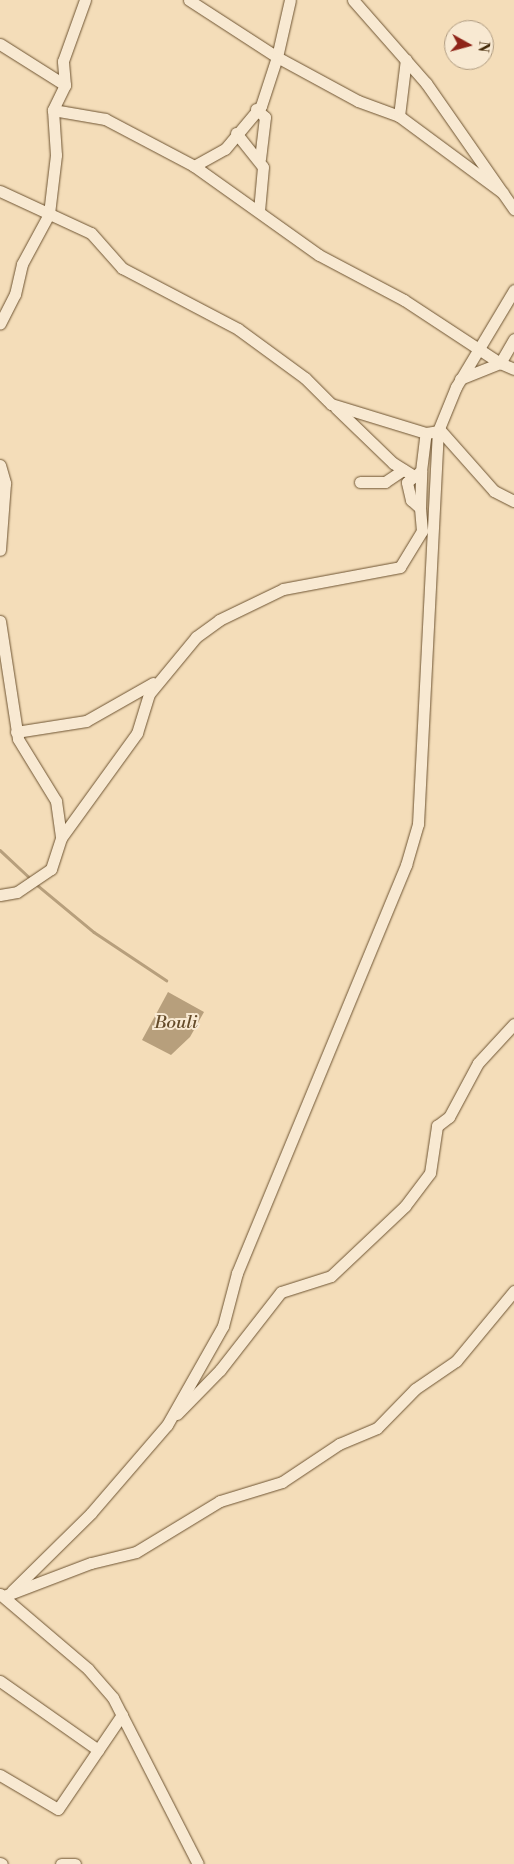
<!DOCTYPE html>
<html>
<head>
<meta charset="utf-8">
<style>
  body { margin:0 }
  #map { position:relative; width:514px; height:1864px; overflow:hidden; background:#f4ddb9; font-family:"Libre Bodoni",serif }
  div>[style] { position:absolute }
  .water>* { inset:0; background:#b79f7c }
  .stream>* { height:2.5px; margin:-1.25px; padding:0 1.25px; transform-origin:1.25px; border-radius:1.25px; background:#b79f7c }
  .roads { filter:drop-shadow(0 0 1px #6e5432) drop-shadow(0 0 1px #6e5432) }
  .minor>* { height:11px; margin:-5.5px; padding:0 5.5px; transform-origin:5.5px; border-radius:5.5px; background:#f8e9d2 }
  span { translate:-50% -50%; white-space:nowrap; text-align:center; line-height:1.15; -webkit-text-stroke:4px #f8e9d2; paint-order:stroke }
  .water-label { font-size:18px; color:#644b29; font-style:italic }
  .north { position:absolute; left:444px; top:20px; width:50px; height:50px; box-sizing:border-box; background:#f8e9d2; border:1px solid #af9b80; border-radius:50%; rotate:97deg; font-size:14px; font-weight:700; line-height:20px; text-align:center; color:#412705 }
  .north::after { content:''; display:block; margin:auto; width:18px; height:22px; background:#8f2418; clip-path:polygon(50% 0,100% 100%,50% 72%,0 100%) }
</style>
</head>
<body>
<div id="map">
  <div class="water">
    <div style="clip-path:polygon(168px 992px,204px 1012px,190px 1037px,171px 1055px,142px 1040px)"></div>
  </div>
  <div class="stream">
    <div style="left:0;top:850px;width:41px;rotate:43deg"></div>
    <div style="left:36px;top:884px;width:75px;rotate:39.6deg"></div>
    <div style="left:94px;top:932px;width:87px;rotate:33.7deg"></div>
  </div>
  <div class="roads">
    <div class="minor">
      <div style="left:189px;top:0;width:105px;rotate:32.9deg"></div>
      <div style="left:277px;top:57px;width:58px;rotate:-77.2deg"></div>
      <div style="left:353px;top:0;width:111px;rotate:48.7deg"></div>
      <div style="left:426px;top:83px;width:154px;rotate:55.1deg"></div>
      <div style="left:0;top:44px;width:77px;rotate:32.2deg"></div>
      <div style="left:65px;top:85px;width:28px;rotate:116deg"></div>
      <div style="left:53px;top:110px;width:45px;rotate:86.2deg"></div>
      <div style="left:56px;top:155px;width:59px;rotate:96.8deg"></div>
      <div style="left:49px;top:214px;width:57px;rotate:118.4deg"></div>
      <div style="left:22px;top:264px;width:31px;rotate:103deg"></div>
      <div style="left:15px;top:294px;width:33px;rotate:117deg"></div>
      <div style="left:65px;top:85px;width:24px;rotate:-95deg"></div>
      <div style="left:63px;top:61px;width:65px;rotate:-70.2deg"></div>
      <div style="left:256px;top:109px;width:12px;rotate:42deg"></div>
      <div style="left:265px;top:117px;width:42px;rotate:96.8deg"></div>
      <div style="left:53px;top:110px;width:53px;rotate:9.8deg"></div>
      <div style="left:105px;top:119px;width:101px;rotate:27.8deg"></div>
      <div style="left:194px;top:166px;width:153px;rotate:35.5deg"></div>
      <div style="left:319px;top:255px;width:96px;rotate:27.9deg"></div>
      <div style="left:404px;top:300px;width:115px;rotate:33.3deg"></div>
      <div style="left:500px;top:363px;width:43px;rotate:158.2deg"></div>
      <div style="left:399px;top:116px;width:57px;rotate:-83deg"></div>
      <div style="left:236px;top:133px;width:43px;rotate:51.5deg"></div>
      <div style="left:263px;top:167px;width:44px;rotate:95.2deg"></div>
      <div style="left:194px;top:166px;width:35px;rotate:-29deg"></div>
      <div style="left:225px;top:149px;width:56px;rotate:-50.1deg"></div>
      <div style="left:261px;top:106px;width:52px;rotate:-71.9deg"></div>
      <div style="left:277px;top:57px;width:92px;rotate:28.5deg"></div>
      <div style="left:358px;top:101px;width:44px;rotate:20.1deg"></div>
      <div style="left:399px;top:116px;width:129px;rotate:36.5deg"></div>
      <div style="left:0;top:191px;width:100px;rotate:24.8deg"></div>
      <div style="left:91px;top:233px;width:47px;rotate:48.5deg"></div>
      <div style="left:122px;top:268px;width:131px;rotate:27.7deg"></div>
      <div style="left:238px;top:329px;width:83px;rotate:36.2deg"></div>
      <div style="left:305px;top:378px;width:37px;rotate:45deg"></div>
      <div style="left:331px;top:404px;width:99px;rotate:17deg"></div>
      <div style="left:514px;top:339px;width:28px;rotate:120deg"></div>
      <div style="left:500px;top:363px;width:15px;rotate:23deg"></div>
      <div style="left:336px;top:408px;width:79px;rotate:44deg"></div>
      <div style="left:393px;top:463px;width:25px;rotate:32deg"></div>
      <div style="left:439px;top:429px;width:83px;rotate:48.4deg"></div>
      <div style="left:494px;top:491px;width:22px;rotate:27deg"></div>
      <div style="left:0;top:465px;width:19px;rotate:74deg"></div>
      <div style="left:5px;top:483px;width:67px;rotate:94.3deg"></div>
      <div style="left:360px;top:482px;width:25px"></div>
      <div style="left:385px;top:482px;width:22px;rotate:-34deg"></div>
      <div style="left:420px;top:508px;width:37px;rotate:-88deg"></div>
      <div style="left:0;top:621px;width:119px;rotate:81.3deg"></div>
      <div style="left:18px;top:739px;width:73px;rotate:58.5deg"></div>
      <div style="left:56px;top:801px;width:37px;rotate:82deg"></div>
      <div style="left:16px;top:732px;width:71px;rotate:-8.9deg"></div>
      <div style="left:86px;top:721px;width:77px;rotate:-29.6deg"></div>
      <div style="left:0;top:895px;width:17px;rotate:-10deg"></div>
      <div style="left:17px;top:892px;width:41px;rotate:-34.1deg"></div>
      <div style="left:51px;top:869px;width:33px;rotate:-72deg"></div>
      <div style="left:61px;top:838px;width:130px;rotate:-54.1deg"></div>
      <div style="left:137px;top:733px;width:41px;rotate:-72.9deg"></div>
      <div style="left:149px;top:694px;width:74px;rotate:-50.5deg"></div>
      <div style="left:196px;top:637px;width:29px;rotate:-36deg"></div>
      <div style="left:219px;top:620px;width:71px;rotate:-25.8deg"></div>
      <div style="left:283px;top:589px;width:119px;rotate:-10.6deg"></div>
      <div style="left:400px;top:567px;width:42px;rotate:-58.6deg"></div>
      <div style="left:422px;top:531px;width:23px;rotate:-95deg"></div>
      <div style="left:420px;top:508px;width:12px;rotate:-138deg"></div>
      <div style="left:411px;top:500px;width:18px;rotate:-103deg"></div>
      <div style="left:407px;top:482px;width:18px;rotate:-38deg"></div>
      <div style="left:421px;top:471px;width:38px;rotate:-83deg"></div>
      <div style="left:426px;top:433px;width:12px;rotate:-9deg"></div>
      <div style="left:177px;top:1414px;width:62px;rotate:-45.7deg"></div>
      <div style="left:220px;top:1370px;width:99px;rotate:-52deg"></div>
      <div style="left:281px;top:1292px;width:52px;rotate:-17.7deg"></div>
      <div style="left:331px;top:1276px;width:102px;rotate:-43.4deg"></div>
      <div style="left:405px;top:1206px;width:41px;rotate:-52.9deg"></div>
      <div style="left:430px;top:1173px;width:48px;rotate:-81.5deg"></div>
      <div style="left:437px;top:1126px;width:15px;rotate:-37deg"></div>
      <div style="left:449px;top:1117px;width:61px;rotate:-61.8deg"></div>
      <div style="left:478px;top:1063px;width:53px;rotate:-47.3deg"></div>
      <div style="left:12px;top:1591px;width:111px;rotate:-44.6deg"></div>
      <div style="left:91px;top:1513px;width:116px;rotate:-49.2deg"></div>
      <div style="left:167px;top:1425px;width:114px;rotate:-60.5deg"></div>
      <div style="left:223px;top:1326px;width:55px;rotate:-75.2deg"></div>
      <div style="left:237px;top:1273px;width:442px;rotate:-67.5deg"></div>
      <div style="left:406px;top:865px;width:43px;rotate:-73.7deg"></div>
      <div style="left:418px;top:824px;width:394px;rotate:-87.1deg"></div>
      <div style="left:438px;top:431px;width:48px;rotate:-67.8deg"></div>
      <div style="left:456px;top:387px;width:113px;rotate:-59.1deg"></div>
      <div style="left:0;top:1594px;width:116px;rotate:40.4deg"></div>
      <div style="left:88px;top:1669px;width:38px;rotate:49deg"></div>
      <div style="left:113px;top:1698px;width:186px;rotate:62.9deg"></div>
      <div style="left:4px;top:1596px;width:93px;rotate:-20.8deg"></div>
      <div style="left:91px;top:1563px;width:46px;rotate:-13.7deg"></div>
      <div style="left:136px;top:1552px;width:98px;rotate:-31.3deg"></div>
      <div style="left:220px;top:1501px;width:65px;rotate:-17deg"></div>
      <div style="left:282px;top:1482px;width:69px;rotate:-33.7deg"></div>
      <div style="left:339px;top:1444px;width:41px;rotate:-22.8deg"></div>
      <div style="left:377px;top:1428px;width:54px;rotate:-45.7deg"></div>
      <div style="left:415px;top:1389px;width:50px;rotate:-34.3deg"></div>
      <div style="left:456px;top:1361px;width:91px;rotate:-50.4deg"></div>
      <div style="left:0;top:1681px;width:120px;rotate:35.1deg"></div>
      <div style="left:0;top:1775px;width:67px;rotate:30.4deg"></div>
      <div style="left:58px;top:1809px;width:114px;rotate:-55.8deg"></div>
      <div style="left:0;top:1863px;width:2px;rotate:27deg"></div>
      <div style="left:61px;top:1864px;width:14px"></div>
    </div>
  </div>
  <div class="water-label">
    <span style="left:176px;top:1023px">Bouli</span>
  </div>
  <div class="north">N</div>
</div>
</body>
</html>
